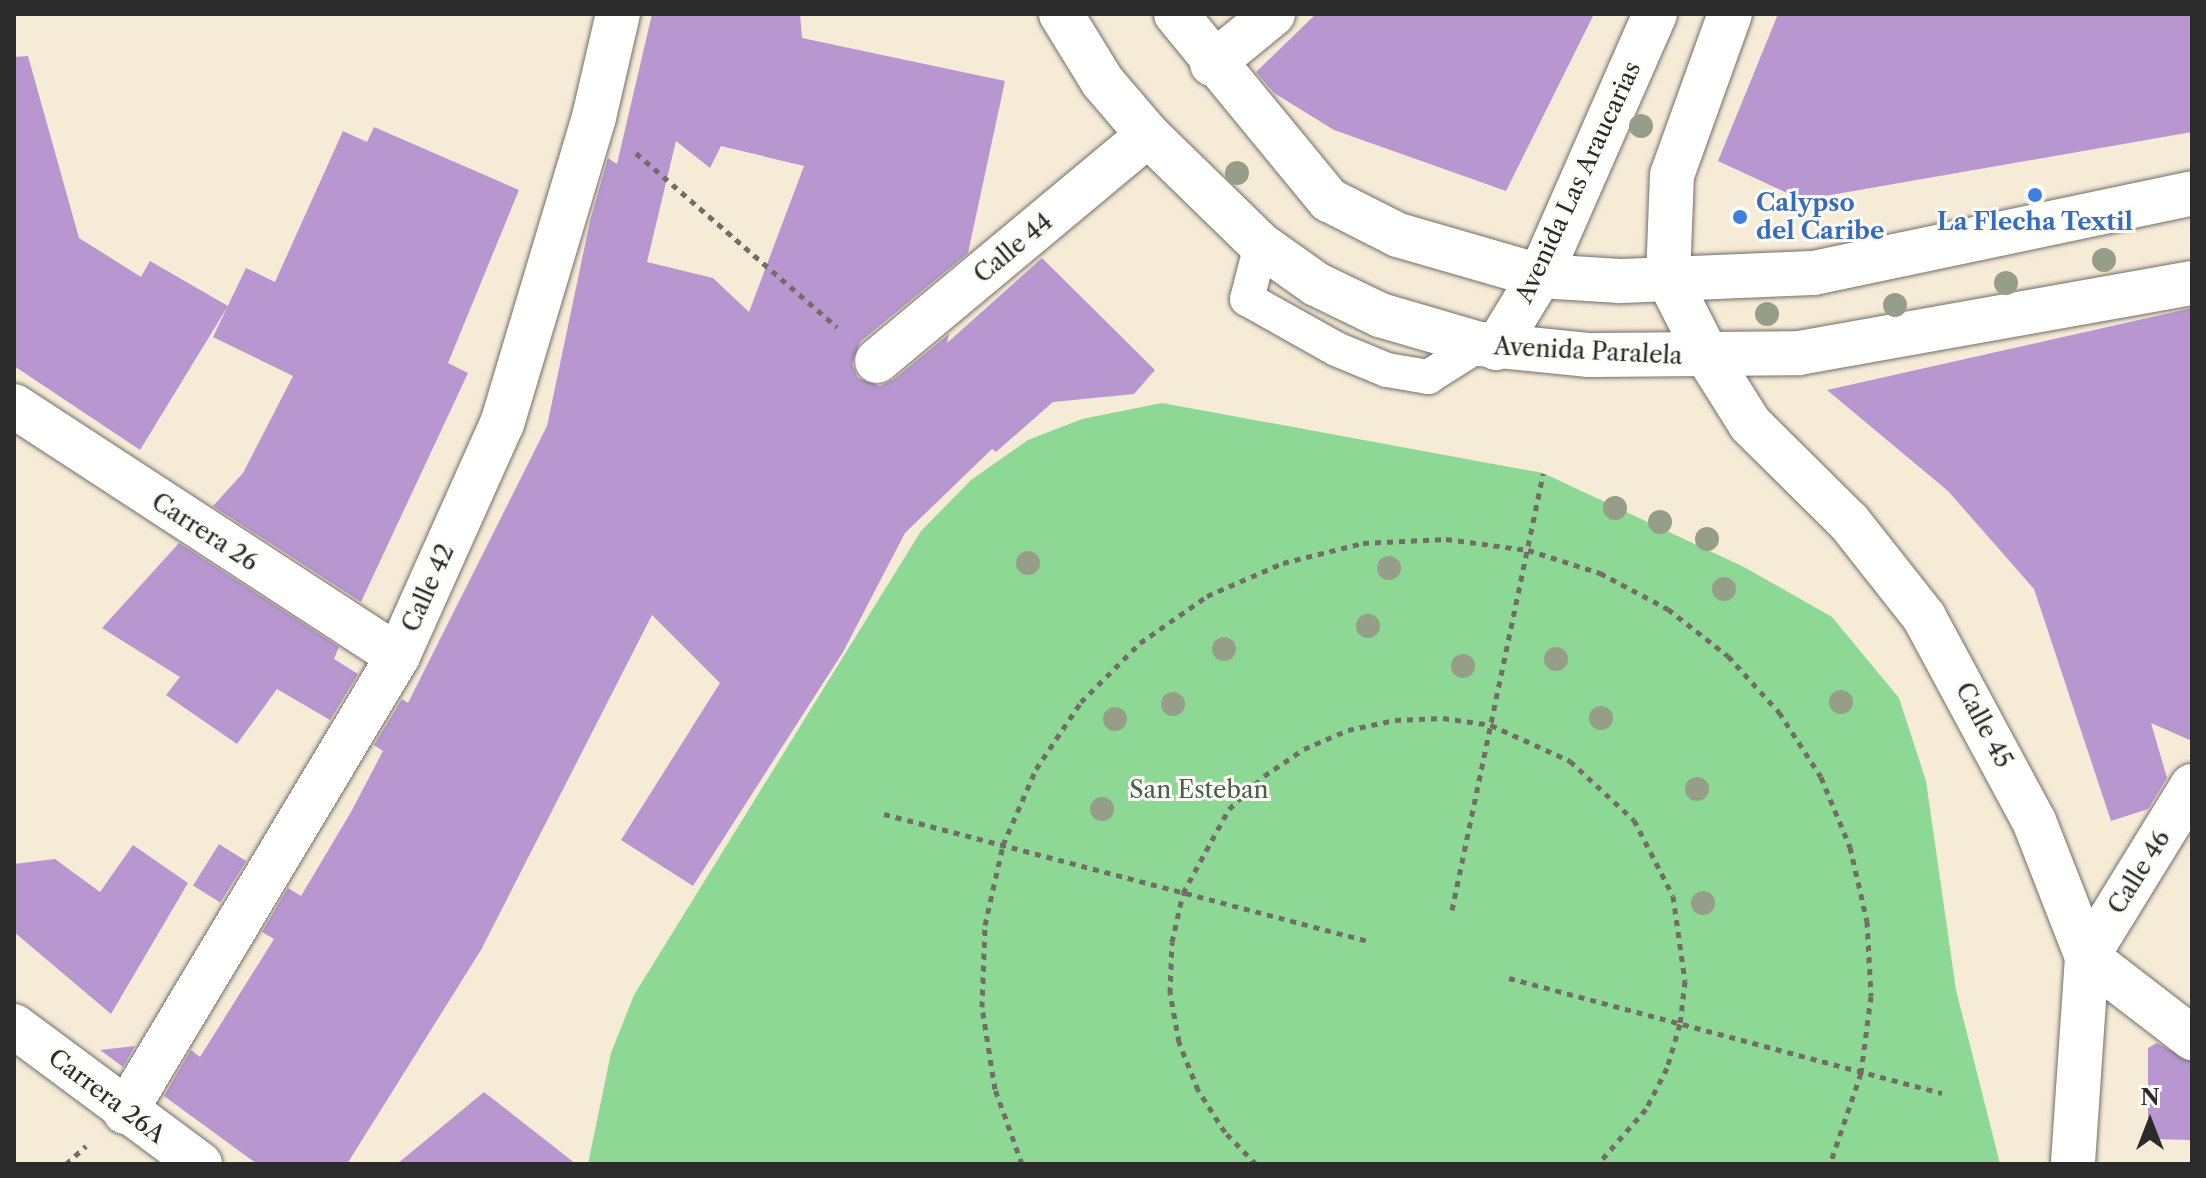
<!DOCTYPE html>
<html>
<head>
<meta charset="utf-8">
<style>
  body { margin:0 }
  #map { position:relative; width:2206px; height:1178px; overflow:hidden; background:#f6ebd7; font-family:"Libre Caslon Text",serif }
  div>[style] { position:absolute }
  .green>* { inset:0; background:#8dd895 }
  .building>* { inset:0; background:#b897d1; transform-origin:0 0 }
  .path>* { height:5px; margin-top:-2.5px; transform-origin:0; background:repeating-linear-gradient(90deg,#726e67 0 6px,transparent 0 12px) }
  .roads { filter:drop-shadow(0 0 2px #726e67) drop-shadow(0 0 2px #726e67) }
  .service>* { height:34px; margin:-17px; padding:0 17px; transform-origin:17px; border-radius:17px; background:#fff }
  .minor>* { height:44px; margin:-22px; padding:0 22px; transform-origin:22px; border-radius:22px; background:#fff }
  .tertiary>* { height:44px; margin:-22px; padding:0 22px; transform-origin:22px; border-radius:22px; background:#fff }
  .secondary>* { height:44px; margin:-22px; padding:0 22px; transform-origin:22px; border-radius:22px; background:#fff }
  .primary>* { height:44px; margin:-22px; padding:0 22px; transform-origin:22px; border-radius:22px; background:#fff }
  .trees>* { width:24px; height:24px; margin:-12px; border-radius:50%; background:#969e8a }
  .dots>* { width:22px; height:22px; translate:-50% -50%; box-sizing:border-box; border:4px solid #fdfcf7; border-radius:50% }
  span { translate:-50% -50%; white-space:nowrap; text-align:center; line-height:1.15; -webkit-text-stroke:6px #fdfcf7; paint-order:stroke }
  .street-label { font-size:24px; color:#2b2b2b }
  .shop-label { font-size:24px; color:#366cbe; font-weight:700 }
  .left { translate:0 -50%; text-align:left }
  .park-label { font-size:24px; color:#485f4b }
  .frame { position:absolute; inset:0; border:16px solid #2b2b2b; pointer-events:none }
  .north { position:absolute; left:2110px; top:1082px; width:80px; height:80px; -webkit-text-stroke:6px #fdfcf7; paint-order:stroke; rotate:0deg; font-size:22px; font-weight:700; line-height:32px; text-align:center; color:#2b2b2b }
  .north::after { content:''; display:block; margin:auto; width:28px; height:36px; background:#2b2b2b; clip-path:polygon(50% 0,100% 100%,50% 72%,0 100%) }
</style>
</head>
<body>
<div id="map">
  <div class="green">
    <div style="clip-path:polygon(1162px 403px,1543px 473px,1744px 567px,1832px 617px,1899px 698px,1926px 781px,1956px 990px,2000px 1164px,588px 1164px,611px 1053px,634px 995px,921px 531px,971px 480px,1028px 440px,1082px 419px)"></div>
  </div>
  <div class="building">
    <div style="clip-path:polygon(evenodd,652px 14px,800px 14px,802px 38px,1005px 81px,968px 253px,860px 342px,852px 364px,858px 378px,880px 386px,893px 380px,949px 334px,947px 343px,1042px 258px,1155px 370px,1134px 394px,1053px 402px,996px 452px,992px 449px,905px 533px,843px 652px,693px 886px,621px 840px,720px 683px,652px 615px,481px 950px,347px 1164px,257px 1164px,164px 1096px,191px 1050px,200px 1057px,274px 939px,262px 932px,288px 888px,301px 896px,351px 812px,383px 751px,374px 745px,402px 699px,408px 703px,547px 426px,590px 221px,608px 158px,617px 164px,652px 14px,676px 141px,710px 168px,721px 146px,804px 166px,749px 312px,713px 278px,647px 262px,676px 141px)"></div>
    <div style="clip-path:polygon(1316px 14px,1594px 14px,1506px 191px,1334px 130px,1274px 93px,1256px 72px)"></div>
    <div style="clip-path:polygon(1778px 14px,2192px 14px,2192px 132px,1802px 200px,1718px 161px)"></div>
    <div style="clip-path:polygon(28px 56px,79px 238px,141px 277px,150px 261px,228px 306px,140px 450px,14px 366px,14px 57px)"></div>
    <div style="clip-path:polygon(374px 127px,519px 190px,448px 363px,468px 373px,361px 602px,213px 506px,243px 473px,293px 376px,213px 337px,246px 268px,275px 282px,343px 131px,367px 142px)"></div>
    <div style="clip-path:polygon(2192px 308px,2192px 741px,2151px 723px,2167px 778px,2148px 809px,2111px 821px,2034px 589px,1948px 491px,1827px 390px)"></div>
    <div style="clip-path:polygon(179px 543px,339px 647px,334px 659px,358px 674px,330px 720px,277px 689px,237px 744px,166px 695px,180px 677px,102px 628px)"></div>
    <div style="left:219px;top:844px;width:32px;height:49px;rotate:32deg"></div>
    <div style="clip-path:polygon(133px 845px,188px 883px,111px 1014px,14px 932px,14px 864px,55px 859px,100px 892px)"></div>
    <div style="clip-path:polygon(2157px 1043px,2192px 1062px,2192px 1140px,2148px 1139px,2148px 1048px)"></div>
    <div style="clip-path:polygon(135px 1046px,123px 1067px,100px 1050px)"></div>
    <div style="clip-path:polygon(484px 1092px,576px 1164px,397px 1164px)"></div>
  </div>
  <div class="path">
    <div style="left:636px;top:153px;width:266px;rotate:40.9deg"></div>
    <div style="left:884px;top:814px;width:500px;rotate:14.7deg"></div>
    <div style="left:1452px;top:910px;width:446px;rotate:-78.2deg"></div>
    <div style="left:1509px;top:978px;width:448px;rotate:14.9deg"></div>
    <div style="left:66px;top:1164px;width:27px;rotate:-42deg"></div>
    <div style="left:1022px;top:1164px;width:80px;rotate:-109.8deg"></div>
    <div style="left:995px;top:1089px;width:83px;rotate:-99deg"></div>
    <div style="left:982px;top:1007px;width:82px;rotate:-87.9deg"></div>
    <div style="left:985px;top:925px;width:82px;rotate:-77.3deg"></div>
    <div style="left:1003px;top:845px;width:83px;rotate:-66.5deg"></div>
    <div style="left:1036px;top:769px;width:81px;rotate:-56.1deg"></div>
    <div style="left:1081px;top:702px;width:83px;rotate:-45deg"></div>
    <div style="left:1140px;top:643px;width:82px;rotate:-35deg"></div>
    <div style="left:1207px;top:596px;width:83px;rotate:-23.5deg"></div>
    <div style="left:1283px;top:563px;width:82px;rotate:-14deg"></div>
    <div style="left:1363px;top:543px;width:83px;rotate:-2.8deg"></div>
    <div style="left:1446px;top:539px;width:83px;rotate:7.6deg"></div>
    <div style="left:1528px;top:550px;width:76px;rotate:17.7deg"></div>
    <div style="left:1600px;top:573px;width:77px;rotate:27.9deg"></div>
    <div style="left:1668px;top:609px;width:76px;rotate:38.1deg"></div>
    <div style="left:1728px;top:656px;width:76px;rotate:47.7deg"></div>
    <div style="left:1779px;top:712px;width:77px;rotate:57.1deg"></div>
    <div style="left:1821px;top:777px;width:76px;rotate:67.5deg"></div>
    <div style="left:1850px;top:847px;width:76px;rotate:77.1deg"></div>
    <div style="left:1867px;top:921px;width:75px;rotate:86.9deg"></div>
    <div style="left:1871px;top:996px;width:78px;rotate:97.4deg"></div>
    <div style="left:1861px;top:1073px;width:96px;rotate:108.8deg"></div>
    <div style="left:1256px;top:1164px;width:45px;rotate:-134.1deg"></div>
    <div style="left:1225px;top:1132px;width:50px;rotate:-122.7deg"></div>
    <div style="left:1198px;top:1090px;width:52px;rotate:-111.6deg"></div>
    <div style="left:1179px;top:1042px;width:50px;rotate:-100.4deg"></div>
    <div style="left:1170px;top:993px;width:51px;rotate:-87.8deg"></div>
    <div style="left:1172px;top:942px;width:50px;rotate:-77.3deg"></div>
    <div style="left:1183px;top:893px;width:96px;rotate:-61.3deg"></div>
    <div style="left:1229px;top:809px;width:48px;rotate:-43.3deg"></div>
    <div style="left:1264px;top:776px;width:48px;rotate:-34deg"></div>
    <div style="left:1304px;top:749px;width:48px;rotate:-23.4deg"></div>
    <div style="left:1348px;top:730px;width:48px;rotate:-12deg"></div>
    <div style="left:1395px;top:720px;width:48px;rotate:-2.4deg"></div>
    <div style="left:1443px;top:718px;width:49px;rotate:8.3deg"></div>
    <div style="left:1491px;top:725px;width:87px;rotate:24.5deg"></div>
    <div style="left:1570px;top:761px;width:87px;rotate:42.7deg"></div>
    <div style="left:1634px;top:820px;width:85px;rotate:62.8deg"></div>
    <div style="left:1673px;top:896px;width:86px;rotate:82deg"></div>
    <div style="left:1685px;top:981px;width:43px;rotate:96.6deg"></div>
    <div style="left:1680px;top:1024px;width:46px;rotate:106.5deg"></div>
    <div style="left:1667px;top:1068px;width:46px;rotate:117.1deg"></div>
    <div style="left:1646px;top:1109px;width:73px;rotate:131.1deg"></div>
  </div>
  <div class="roads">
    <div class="service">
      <div style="left:1261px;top:245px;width:56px;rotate:104.5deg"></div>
      <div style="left:1247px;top:299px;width:102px;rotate:29.3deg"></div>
      <div style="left:1336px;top:349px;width:55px;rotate:22.4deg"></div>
      <div style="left:1387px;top:370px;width:42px;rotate:9.7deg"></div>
      <div style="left:1428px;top:377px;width:62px;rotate:-32.4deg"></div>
    </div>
    <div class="minor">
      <div style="left:1212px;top:64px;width:79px;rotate:-39.3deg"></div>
      <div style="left:877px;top:361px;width:353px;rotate:-39.8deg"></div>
      <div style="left:14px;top:406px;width:458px;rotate:33.1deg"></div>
      <div style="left:2192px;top:786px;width:201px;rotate:121.6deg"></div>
      <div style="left:2087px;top:957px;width:133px;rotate:37.6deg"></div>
      <div style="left:14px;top:1026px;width:232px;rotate:36.6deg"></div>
      <div style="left:125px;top:1112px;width:531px;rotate:-59.09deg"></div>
      <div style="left:398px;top:656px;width:254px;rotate:-65.9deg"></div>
      <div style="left:502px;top:424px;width:320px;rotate:-73.3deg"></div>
      <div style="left:594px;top:117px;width:106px;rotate:-76.9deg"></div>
    </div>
    <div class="tertiary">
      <div style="left:1708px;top:357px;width:79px;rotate:57.9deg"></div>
      <div style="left:1750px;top:424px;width:139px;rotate:44.7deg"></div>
      <div style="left:1849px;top:522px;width:121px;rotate:51.7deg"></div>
      <div style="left:1924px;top:617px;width:232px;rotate:61.7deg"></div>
      <div style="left:2034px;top:821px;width:146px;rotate:68.7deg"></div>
      <div style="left:2087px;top:957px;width:207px;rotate:93.9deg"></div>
    </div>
    <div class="secondary">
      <div style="left:1496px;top:348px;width:84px;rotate:-58.6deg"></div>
      <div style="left:1540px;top:276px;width:286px;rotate:-66.3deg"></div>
      <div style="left:1708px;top:357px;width:89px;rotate:-116.9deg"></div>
      <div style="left:1668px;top:278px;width:103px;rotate:-87.8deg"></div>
      <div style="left:1672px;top:175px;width:171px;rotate:-70.2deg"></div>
    </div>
    <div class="primary">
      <div style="left:1061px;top:14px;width:79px;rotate:58.5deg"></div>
      <div style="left:1102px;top:81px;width:71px;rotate:49.6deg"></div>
      <div style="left:1148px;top:135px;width:158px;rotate:44.2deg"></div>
      <div style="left:1261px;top:245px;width:67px;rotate:35.3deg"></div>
      <div style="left:1316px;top:284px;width:71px;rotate:25.8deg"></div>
      <div style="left:1380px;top:315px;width:104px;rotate:16.2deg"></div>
      <div style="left:1480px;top:344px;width:110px;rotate:5.8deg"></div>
      <div style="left:1589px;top:355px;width:210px;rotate:-0.5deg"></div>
      <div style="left:1799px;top:353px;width:399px;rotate:-10.1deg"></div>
      <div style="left:1176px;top:14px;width:241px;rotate:50.6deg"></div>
      <div style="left:1329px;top:200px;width:77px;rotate:26.9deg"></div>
      <div style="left:1398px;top:235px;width:148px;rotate:16.1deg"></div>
      <div style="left:1540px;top:276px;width:80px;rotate:3.6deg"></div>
      <div style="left:1620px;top:281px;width:194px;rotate:-2.4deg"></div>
      <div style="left:1814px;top:273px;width:386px;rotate:-11.9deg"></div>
    </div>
  </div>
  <div class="trees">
    <div style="left:1641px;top:126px"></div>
    <div style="left:1237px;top:173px"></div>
    <div style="left:2104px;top:260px"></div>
    <div style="left:2006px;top:283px"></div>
    <div style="left:1895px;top:305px"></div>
    <div style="left:1767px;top:314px"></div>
    <div style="left:1615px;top:508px"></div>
    <div style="left:1660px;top:522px"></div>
    <div style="left:1707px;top:539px"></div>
    <div style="left:1028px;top:563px"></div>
    <div style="left:1389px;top:568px"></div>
    <div style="left:1724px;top:589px"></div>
    <div style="left:1368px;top:626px"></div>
    <div style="left:1224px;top:649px"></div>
    <div style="left:1556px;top:659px"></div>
    <div style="left:1463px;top:666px"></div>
    <div style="left:1841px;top:702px"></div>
    <div style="left:1173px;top:704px"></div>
    <div style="left:1601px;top:718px"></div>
    <div style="left:1115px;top:719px"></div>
    <div style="left:1697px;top:789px"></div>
    <div style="left:1102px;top:809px"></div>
    <div style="left:1703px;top:903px"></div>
  </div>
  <div class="dots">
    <div style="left:2035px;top:195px;background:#3f7fe0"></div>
    <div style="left:1740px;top:217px;background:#3f7fe0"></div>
  </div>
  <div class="street-label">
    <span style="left:1578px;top:182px;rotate:-65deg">Avenida Las Araucarias</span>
    <span style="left:1013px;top:248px;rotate:-40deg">Calle 44</span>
    <span style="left:1588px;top:351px;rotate:3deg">Avenida Paralela</span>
    <span style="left:205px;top:532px;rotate:33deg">Carrera 26</span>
    <span style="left:428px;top:588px;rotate:-66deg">Calle 42</span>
    <span style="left:1984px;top:725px;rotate:62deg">Calle 45</span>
    <span style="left:2139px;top:872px;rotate:-58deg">Calle 46</span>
    <span style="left:107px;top:1096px;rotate:37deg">Carrera 26A</span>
  </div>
  <div class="shop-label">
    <span class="left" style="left:1756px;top:217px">Calypso<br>del Caribe</span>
    <span style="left:2035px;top:222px">La Flecha Textil</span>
  </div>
  <div class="park-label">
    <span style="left:1199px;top:790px">San Esteban</span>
  </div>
  <div class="frame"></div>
  <div class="north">N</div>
</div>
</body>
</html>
